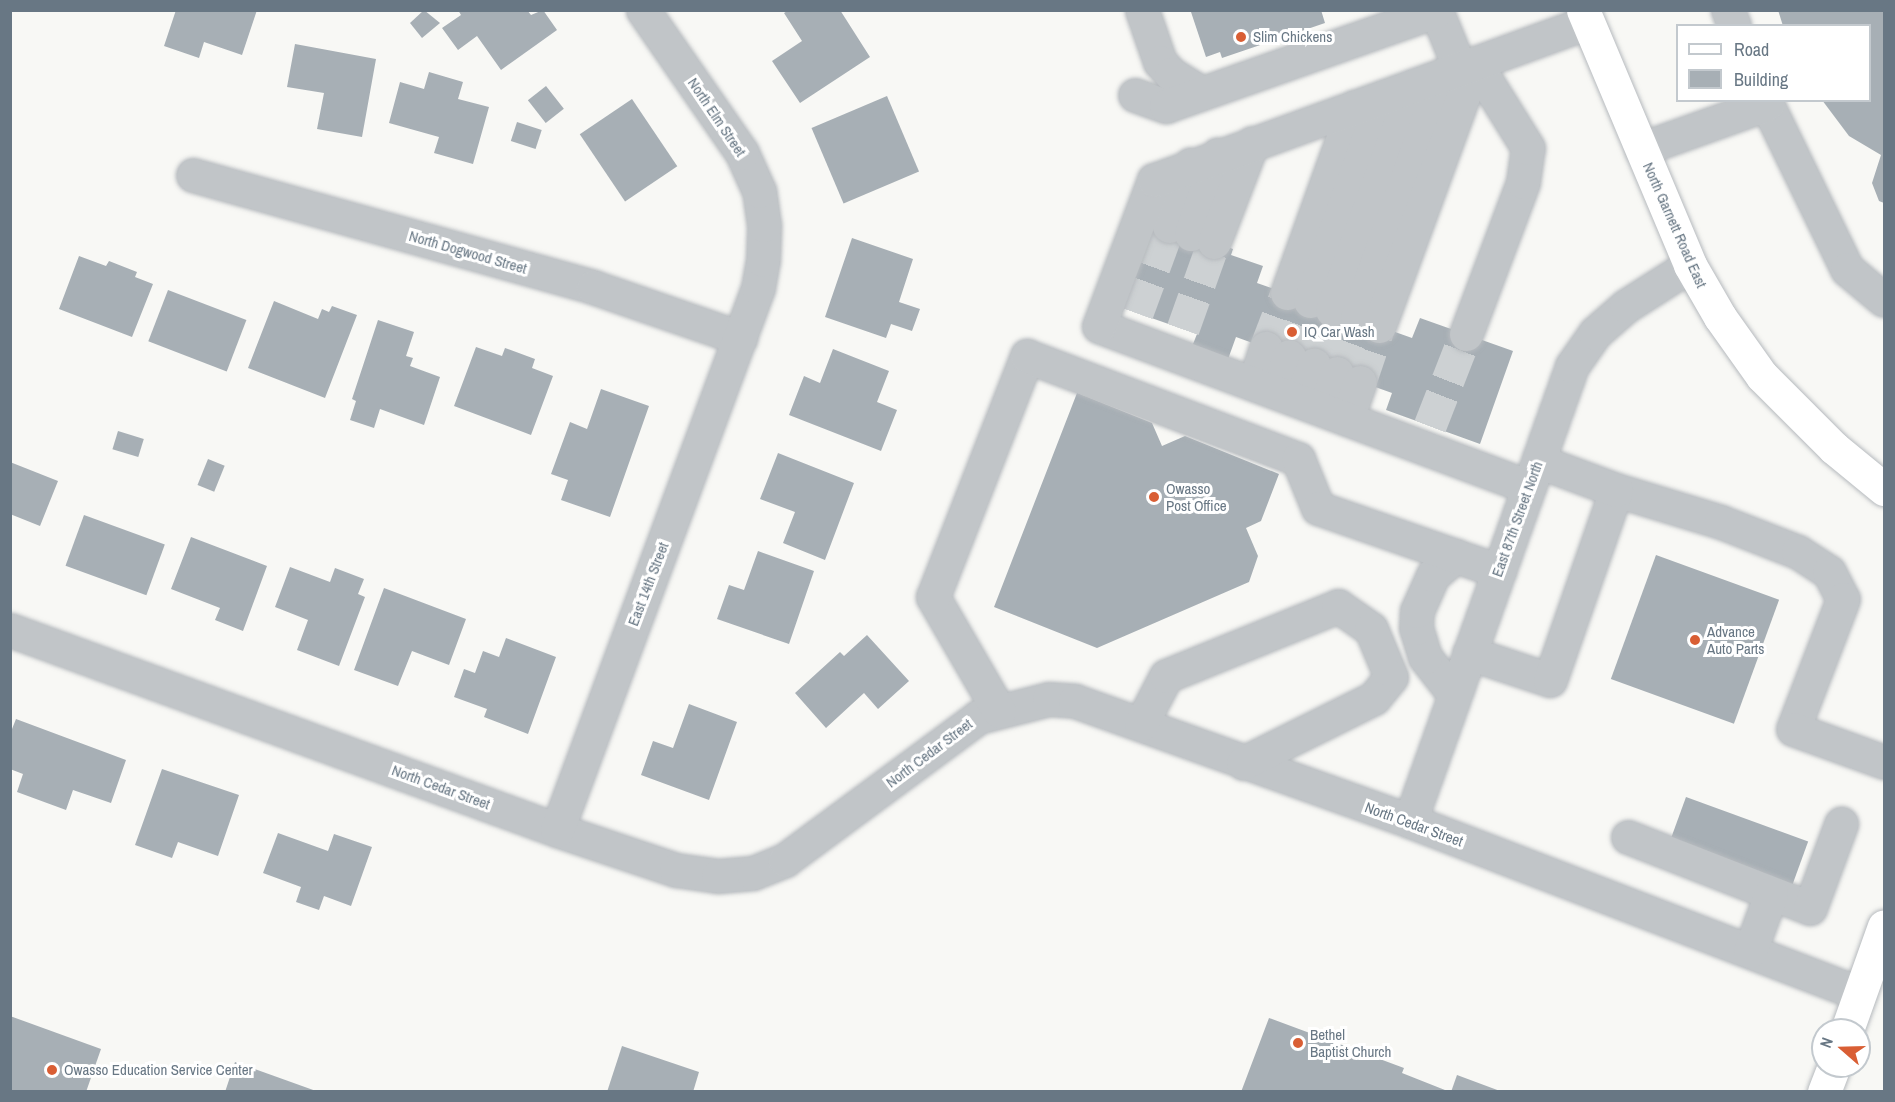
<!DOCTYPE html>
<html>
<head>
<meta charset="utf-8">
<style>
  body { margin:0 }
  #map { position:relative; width:1895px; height:1102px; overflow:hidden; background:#f8f8f5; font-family:"Archivo Narrow",sans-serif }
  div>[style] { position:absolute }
  .building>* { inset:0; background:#a7afb5; transform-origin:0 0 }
  .minor-tunnel>* { height:33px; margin-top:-16.5px; transform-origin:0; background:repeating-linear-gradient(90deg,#cdd1d3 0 33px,transparent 0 49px) }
  .roads { filter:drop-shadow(0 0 2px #b6babe) drop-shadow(0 0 2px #b6babe) }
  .minor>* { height:33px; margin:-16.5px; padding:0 16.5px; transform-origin:16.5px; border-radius:16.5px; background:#c1c5c8 }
  .major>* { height:33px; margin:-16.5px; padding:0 16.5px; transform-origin:16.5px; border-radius:16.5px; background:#fff }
  .dots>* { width:16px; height:16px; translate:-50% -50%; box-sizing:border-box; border:3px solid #fff; border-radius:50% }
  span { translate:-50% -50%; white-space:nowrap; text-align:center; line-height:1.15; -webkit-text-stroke:6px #fff; paint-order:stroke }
  .poi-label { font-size:15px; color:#687784 }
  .left { translate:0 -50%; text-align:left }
  .street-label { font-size:15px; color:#687784 }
  .frame { position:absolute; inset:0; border:12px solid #687784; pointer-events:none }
  .legend { position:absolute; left:1676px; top:24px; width:195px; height:78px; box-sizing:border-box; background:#fff; border:2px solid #c3c9ce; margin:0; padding:8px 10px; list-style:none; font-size:18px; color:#687784 }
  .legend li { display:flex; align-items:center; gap:12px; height:30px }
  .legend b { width:30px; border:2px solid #c3c9ce }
  .north { position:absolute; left:1811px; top:1018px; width:60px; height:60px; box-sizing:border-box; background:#fff; border:2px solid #c3c9ce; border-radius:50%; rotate:290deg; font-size:16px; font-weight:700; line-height:24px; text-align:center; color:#687784 }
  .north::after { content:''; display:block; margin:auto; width:21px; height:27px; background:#d95e34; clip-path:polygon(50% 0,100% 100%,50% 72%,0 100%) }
</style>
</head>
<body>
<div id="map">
  <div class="building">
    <div style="clip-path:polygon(176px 10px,257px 10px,242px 55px,204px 42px,199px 58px,164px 46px)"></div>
    <div style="clip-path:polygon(424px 10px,440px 23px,422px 38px,410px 23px)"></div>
    <div style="clip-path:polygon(458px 10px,527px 10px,531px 15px,543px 10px,557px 30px,501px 70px,477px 36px,458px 50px,442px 28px,461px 15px)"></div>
    <div style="clip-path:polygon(789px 10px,840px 10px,870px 57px,800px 103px,772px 61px,802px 41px,784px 13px)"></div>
    <div style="clip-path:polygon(1321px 10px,1325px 23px,1222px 58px,1220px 52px,1206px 57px,1191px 12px)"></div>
    <div style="clip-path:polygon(1778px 10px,1884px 10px,1884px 203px,1879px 201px,1872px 183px,1881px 155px,1849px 136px,1822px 100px,1870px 100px,1870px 26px,1783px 26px)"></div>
    <div style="clip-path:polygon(295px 44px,376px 59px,362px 137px,317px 129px,324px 93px,287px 87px)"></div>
    <div style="clip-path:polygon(429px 72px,463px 82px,458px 99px,489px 107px,473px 164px,434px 153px,439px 137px,389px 123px,400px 82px,424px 89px)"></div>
    <div style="left:546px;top:86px;width:29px;height:23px;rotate:52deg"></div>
    <div style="left:887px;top:96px;width:82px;height:82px;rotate:67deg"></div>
    <div style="left:632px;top:99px;width:81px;height:63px;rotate:56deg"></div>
    <div style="left:517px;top:122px;width:26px;height:20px;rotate:18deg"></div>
    <div style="clip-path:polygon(1154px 220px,1233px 249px,1231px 255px,1263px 266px,1257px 283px,1412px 338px,1420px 318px,1513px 351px,1480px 444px,1386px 410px,1392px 393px,1236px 337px,1227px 362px,1191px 349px,1197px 334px,1123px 308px)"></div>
    <div style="clip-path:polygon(852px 238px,913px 259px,899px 302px,920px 309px,912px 331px,891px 324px,886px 338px,825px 317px)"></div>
    <div style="clip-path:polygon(79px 256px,106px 266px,109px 261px,137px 272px,135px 277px,153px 284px,132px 337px,59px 309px)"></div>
    <div style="left:168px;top:290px;width:84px;height:55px;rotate:21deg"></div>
    <div style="clip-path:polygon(274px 301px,318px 319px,322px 309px,329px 312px,332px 306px,357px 315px,325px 398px,248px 368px)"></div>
    <div style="clip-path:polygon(378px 320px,414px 332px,406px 356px,413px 358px,410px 366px,440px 377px,424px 425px,380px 409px,374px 428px,350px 420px,356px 401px,352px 399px)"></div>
    <div style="clip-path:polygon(476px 347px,502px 356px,505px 348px,535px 359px,532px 368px,553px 376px,531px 435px,454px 406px)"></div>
    <div style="clip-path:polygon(833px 349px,889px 371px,877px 402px,897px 410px,881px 451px,789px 415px,804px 376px,820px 383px)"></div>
    <div style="clip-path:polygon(601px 389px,649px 406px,610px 517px,561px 500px,568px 480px,551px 474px,570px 422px,587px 429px)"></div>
    <div style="clip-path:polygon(1077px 393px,1152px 423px,1162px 446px,1185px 436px,1279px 474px,1261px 521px,1246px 528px,1258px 556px,1249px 582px,1097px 648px,994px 607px)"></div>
    <div style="left:118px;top:431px;width:27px;height:19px;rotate:17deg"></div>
    <div style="clip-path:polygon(778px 453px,854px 483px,825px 560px,783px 543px,795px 512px,760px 499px)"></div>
    <div style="left:208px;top:459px;width:18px;height:28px;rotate:22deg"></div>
    <div style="clip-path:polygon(10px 462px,58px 481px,40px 526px,10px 514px)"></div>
    <div style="left:84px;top:515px;width:86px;height:54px;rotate:20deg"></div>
    <div style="clip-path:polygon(191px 537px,267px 566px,243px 631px,215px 620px,220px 608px,171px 589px)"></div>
    <div style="clip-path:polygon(758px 551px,814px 571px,789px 644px,717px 619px,729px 585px,744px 590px)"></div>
    <div style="left:1656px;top:555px;width:131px;height:132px;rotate:20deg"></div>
    <div style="clip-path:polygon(290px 567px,330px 582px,335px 568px,364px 579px,358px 594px,365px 597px,339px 666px,297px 650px,308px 620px,275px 607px)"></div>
    <div style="clip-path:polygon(384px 588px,466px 619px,449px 665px,412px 651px,398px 686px,354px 670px)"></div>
    <div style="clip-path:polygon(867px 635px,909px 681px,878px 709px,864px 693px,826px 728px,795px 693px,840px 652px,844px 656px)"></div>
    <div style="clip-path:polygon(506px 638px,556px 657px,528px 734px,484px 717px,487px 709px,454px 697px,464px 669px,475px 673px,483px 651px,499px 657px)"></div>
    <div style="clip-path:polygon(689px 704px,737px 722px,709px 800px,641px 775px,653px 741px,673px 748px)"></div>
    <div style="clip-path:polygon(16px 719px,126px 760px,111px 803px,73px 790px,66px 810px,17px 792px,23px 774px,10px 769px,10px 734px)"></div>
    <div style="clip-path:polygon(162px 769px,239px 795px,218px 856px,178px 842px,172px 858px,135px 845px)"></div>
    <div style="left:1686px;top:797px;width:130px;height:46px;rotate:20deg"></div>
    <div style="clip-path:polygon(278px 833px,328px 851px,334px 834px,372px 847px,351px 906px,324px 896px,319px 910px,296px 902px,301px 887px,263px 873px)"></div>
    <div style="clip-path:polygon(10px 1016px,101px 1049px,86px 1092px,10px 1092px)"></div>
    <div style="clip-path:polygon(1269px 1018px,1404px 1068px,1402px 1073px,1450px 1092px,1241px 1092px)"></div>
    <div style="clip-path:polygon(622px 1046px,699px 1072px,693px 1092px,607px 1092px)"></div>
    <div style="clip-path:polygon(235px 1062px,316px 1091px,316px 1092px,225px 1092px)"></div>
    <div style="clip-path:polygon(1457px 1075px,1500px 1091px,1500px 1092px,1451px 1092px)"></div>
  </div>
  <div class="minor-tunnel">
    <div style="left:1137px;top:313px;width:93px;rotate:-69.8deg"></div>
    <div style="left:1183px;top:329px;width:92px;rotate:-70.4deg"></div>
    <div style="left:1266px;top:348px;width:59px;rotate:-69.1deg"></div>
    <div style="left:1289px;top:356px;width:59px;rotate:-69.1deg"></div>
    <div style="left:1314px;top:365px;width:58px;rotate:-71.9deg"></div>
    <div style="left:1337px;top:373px;width:59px;rotate:-70deg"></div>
    <div style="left:1360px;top:382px;width:59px;rotate:-71.3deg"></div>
    <div style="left:1430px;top:426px;width:99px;rotate:-68.6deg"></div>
  </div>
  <div class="roads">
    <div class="minor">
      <div style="left:1142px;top:10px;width:55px;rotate:70.9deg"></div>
      <div style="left:1160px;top:62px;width:16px;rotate:47deg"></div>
      <div style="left:1171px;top:74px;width:36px;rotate:32deg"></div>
      <div style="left:1436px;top:10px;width:64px;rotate:67.9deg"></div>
      <div style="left:1728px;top:10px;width:17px;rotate:69deg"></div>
      <div style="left:1135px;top:95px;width:33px;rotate:20deg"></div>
      <div style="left:1166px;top:106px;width:286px;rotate:-19.4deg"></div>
      <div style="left:1765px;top:100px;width:188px;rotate:64.1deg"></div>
      <div style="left:1847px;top:269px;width:48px;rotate:40deg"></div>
      <div style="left:1641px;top:149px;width:134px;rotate:-19.7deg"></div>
      <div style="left:193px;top:175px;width:415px;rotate:15.6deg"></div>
      <div style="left:593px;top:287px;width:156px;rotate:19.1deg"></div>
      <div style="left:1169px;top:226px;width:65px;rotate:-71deg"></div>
      <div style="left:1191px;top:234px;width:84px;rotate:-71.4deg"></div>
      <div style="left:1214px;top:242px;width:106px;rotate:-69deg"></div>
      <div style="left:1287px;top:293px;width:198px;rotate:-70.2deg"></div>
      <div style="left:1310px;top:301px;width:217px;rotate:-70.3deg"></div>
      <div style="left:1332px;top:310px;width:239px;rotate:-70deg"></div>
      <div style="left:1357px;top:318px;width:259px;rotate:-70.4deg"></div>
      <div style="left:1379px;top:326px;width:280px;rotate:-69.9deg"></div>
      <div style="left:1466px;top:334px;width:162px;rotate:-69.4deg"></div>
      <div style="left:1523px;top:182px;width:34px;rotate:-82deg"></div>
      <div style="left:1528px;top:148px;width:100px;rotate:-121.9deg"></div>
      <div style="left:1254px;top:384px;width:38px;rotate:-72deg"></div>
      <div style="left:1276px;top:392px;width:38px;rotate:-70deg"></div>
      <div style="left:1300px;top:401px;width:39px;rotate:-69deg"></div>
      <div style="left:1324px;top:410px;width:39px;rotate:-71deg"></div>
      <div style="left:1347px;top:419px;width:39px;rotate:-71deg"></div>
      <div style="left:1529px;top:487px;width:459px;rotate:-159.5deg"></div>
      <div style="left:1099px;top:326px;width:156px;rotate:-69.4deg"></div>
      <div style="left:1154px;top:180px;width:461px;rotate:-20deg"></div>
      <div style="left:1616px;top:490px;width:110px;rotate:16.9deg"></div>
      <div style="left:1721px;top:522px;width:83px;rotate:21.3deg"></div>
      <div style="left:1798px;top:552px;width:37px;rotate:33deg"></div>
      <div style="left:1829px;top:572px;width:30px;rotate:63deg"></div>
      <div style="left:1843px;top:599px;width:139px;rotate:111deg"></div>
      <div style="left:1793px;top:729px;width:97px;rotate:19.9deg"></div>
      <div style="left:10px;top:630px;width:582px;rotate:20.08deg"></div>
      <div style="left:557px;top:830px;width:126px;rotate:18.6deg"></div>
      <div style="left:676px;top:870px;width:42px;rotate:8.1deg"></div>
      <div style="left:718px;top:876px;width:35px;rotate:-5deg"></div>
      <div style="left:753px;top:873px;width:35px;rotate:-22deg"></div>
      <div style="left:785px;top:860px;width:240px;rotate:-36.5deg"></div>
      <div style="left:978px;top:717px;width:73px;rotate:-14.2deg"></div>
      <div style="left:1049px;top:699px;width:26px;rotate:4deg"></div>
      <div style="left:1075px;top:701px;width:356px;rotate:19.7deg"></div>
      <div style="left:1410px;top:821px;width:482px;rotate:21deg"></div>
      <div style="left:1469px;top:653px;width:85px;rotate:18.4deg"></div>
      <div style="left:1550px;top:680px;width:201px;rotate:-70.8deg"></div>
      <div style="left:1616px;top:490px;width:83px;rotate:-159.6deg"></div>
      <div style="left:1454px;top:694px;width:47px;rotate:-128.1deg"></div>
      <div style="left:1425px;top:657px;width:30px;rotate:-107deg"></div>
      <div style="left:1416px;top:628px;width:17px;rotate:-87deg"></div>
      <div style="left:1417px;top:611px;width:39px;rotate:-66deg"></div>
      <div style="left:1433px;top:575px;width:30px;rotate:-40deg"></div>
      <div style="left:999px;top:711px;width:132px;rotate:-120.1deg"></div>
      <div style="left:933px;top:597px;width:259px;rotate:-68.7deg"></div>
      <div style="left:1027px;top:356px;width:290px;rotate:20.8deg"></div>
      <div style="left:1298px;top:459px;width:53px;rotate:67.8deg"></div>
      <div style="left:1318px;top:508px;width:192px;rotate:19.2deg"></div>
      <div style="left:1141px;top:724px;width:54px;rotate:-62.5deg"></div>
      <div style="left:1166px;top:676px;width:186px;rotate:-22.1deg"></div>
      <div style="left:1338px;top:606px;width:40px;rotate:34.9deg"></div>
      <div style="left:1371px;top:629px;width:52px;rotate:67.4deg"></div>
      <div style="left:1391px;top:677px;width:27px;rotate:129deg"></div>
      <div style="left:1374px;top:698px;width:146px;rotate:153.6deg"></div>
      <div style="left:1410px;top:821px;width:483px;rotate:-70.4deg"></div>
      <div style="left:1572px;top:366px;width:40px;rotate:-55.1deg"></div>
      <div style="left:1595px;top:333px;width:41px;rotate:-41.1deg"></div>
      <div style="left:1626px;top:306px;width:76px;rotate:-32.6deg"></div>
      <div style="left:557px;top:830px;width:578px;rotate:-69.65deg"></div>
      <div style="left:758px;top:288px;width:28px;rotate:-80deg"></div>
      <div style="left:763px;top:260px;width:35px;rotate:-88deg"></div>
      <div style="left:764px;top:225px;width:34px;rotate:-98deg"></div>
      <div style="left:759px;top:191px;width:42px;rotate:-114.1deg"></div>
      <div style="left:742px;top:153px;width:174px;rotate:-124.7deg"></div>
      <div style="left:1628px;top:837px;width:195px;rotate:21.3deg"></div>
      <div style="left:1810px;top:908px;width:90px;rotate:-69.7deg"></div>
      <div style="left:1750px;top:951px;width:61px;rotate:-69.8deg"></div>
    </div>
    <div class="major">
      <div style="left:1583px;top:10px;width:277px;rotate:67.2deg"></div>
      <div style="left:1690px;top:265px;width:60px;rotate:60deg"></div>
      <div style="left:1720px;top:317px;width:72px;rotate:54.6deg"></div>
      <div style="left:1762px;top:376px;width:102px;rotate:45deg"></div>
      <div style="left:1834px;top:448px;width:65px;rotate:39.4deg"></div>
      <div style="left:1847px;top:1030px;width:110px;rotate:-70.4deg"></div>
      <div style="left:1824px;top:1092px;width:28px;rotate:-69deg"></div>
    </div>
  </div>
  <div class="dots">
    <div style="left:1241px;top:37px;background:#d95e34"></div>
    <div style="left:1292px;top:332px;background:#d95e34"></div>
    <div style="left:1154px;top:497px;background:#d95e34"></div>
    <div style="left:1695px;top:640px;background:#d95e34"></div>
    <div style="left:1298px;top:1043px;background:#d95e34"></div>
    <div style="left:52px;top:1070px;background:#d95e34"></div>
  </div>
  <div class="poi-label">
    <span class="left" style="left:1253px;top:37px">Slim Chickens</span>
    <span class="left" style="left:1304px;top:332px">IQ Car Wash</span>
    <span class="left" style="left:1166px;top:497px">Owasso<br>Post Office</span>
    <span class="left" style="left:1707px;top:640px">Advance<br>Auto Parts</span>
    <span class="left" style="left:1310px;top:1043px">Bethel<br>Baptist Church</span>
    <span class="left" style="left:64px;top:1070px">Owasso Education Service Center</span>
  </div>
  <div class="street-label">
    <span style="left:717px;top:117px;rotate:56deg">North Elm Street</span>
    <span style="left:1675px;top:225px;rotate:66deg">North Garnett Road East</span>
    <span style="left:468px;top:252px;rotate:16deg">North Dogwood Street</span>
    <span style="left:1517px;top:519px;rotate:-70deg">East 87th Street North</span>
    <span style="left:648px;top:584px;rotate:-69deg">East 14th Street</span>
    <span style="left:929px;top:753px;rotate:-37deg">North Cedar Street</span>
    <span style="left:441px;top:787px;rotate:20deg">North Cedar Street</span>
    <span style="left:1414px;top:824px;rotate:20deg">North Cedar Street</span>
  </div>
  <div class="frame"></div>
  <ul class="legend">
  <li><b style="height:8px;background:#fff"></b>Road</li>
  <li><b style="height:16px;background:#a7afb5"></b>Building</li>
  </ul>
  <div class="north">N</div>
</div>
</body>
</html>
